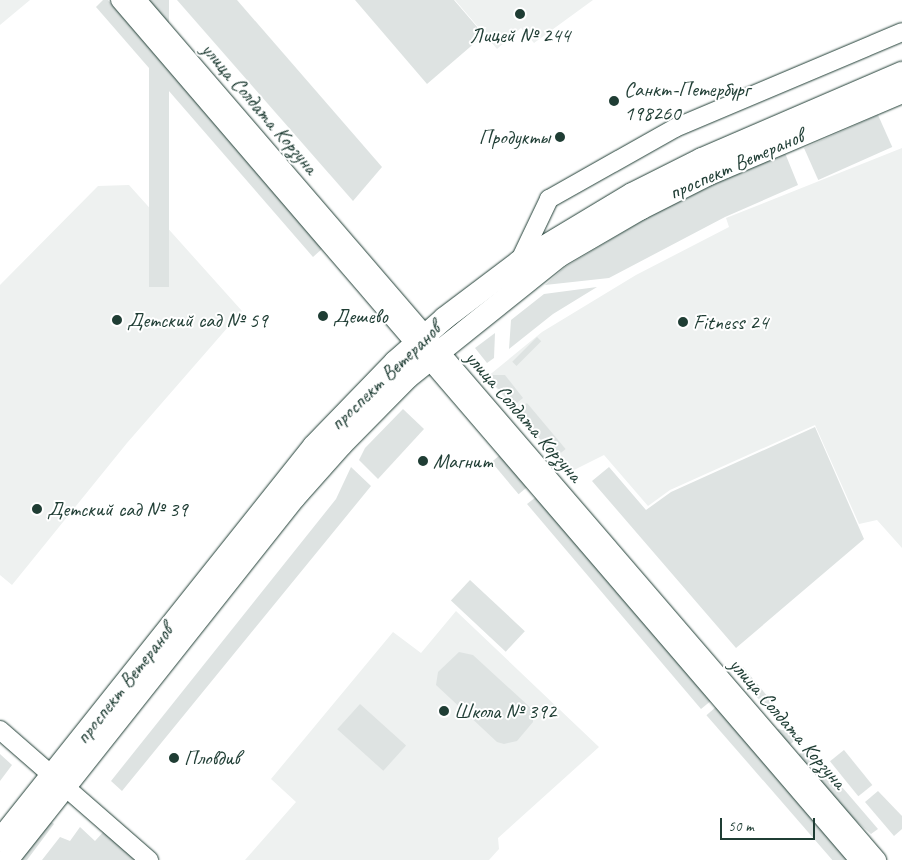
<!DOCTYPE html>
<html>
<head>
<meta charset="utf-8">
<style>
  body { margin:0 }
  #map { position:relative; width:902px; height:860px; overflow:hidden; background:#fff; font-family:Caveat,sans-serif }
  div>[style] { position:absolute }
  .built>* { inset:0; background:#eef1f0 }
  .green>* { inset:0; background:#dee3e2; transform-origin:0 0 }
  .roads { filter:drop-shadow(0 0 1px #1f3d34) drop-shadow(0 0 1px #1f3d34) }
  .minor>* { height:18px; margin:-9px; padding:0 9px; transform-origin:9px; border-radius:9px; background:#fff }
  .major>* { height:22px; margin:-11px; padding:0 11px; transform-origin:11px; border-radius:11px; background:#fff }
  .dots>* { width:14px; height:14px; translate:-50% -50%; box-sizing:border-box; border:2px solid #fff; border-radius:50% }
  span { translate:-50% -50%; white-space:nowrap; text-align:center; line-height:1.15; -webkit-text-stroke:4px #fff; paint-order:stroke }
  .poi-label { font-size:21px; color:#1f3d34 }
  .left { translate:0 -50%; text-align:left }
  .right { translate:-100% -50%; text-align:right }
  .street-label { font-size:21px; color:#1f3d34 }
  .scale { position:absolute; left:720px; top:818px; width:95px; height:22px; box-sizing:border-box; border:2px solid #1f3d34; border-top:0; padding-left:6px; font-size:15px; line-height:18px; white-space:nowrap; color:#1f3d34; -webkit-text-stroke:4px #fff; paint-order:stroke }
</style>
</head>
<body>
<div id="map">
  <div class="built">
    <div style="clip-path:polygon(0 0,30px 0,0 25px)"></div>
    <div style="clip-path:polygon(455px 0,593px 0,534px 43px,521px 28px,497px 49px)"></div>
    <div style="clip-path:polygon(902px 148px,902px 548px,877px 520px,859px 524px,815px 425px,670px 490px,648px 506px,604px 455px,568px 473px,487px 377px,542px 332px,636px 275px,729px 227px,726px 218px)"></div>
    <div style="clip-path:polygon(129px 185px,242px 311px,127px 443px,12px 585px,0 575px,0 285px,98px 186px)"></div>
    <div style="clip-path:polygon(456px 611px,599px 747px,498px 838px,499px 849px,489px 860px,245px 860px,296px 802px,271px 779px,393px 632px,421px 653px)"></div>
  </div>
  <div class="green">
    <div style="clip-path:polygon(103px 0,108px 0,323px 248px,313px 257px,96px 7px)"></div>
    <div style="left:149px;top:0;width:20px;height:287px"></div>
    <div style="clip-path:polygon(177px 0,237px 0,382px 167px,353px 201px)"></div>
    <div style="clip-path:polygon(355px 0,454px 0,484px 35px,427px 84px)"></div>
    <div style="left:878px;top:115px;width:35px;height:81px;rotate:66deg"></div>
    <div style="clip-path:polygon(785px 153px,798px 185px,725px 217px,609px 278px,545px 285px,565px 267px,645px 219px,713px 184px)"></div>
    <div style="clip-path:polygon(597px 287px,553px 314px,509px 349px,511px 320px,544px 294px)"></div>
    <div style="clip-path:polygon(495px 333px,494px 358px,487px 363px,475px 348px)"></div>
    <div style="left:537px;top:337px;width:6px;height:35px;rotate:45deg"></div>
    <div style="clip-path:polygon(493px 375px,505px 375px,523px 398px,513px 406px,489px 378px)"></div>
    <div style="left:527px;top:403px;width:60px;height:13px;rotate:50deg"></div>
    <div style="clip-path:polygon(403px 409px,424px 429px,378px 479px,359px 460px,365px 448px)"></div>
    <div style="clip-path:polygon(815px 427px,864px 539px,736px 648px,592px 481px,609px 467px,646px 510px,671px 492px)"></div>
    <div style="left:500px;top:455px;width:42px;height:11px;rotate:50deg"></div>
    <div style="clip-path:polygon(351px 467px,371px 486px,122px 791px,111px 781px,336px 499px)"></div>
    <div style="clip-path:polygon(536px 497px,712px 700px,701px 709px,527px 504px)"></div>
    <div style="left:470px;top:580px;width:75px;height:28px;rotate:43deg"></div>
    <div style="clip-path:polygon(459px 652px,473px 655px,533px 710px,533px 722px,517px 741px,504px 744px,497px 742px,436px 685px,438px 672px)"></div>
    <div style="clip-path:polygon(743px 667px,790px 723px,776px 719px,735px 672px)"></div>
    <div style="left:360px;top:704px;width:62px;height:34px;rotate:42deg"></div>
    <div style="left:717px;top:706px;width:203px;height:14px;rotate:49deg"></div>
    <div style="clip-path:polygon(773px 728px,797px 733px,800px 737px,789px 745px)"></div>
    <div style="left:808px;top:747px;width:16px;height:14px;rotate:50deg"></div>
    <div style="left:844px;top:750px;width:45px;height:18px;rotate:51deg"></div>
    <div style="clip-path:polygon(0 754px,12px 765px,0 781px)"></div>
    <div style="clip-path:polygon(824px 766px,878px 829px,871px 834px,845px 811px,813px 775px)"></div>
    <div style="clip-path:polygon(878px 791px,902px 816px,902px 829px,894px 836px,865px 802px)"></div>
    <div style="clip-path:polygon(47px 818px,54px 824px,27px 860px,15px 860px)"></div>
    <div style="clip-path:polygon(80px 827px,95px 841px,105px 830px,137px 860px,42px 860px,60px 837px,70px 841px)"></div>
  </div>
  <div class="roads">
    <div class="minor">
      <div style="left:120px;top:0;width:1134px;rotate:49.33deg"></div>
      <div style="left:137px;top:0;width:1135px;rotate:49.29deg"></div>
      <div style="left:519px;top:262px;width:70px;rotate:-64.5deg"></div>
      <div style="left:549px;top:199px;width:145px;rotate:-29.4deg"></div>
      <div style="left:675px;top:128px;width:246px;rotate:-22.9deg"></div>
      <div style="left:0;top:730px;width:198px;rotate:41.1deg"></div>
    </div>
    <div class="major">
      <div style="left:0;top:840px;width:504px;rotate:-51.45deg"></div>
      <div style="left:314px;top:446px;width:117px;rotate:-46deg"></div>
      <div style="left:395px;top:362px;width:67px;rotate:-41.3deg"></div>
      <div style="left:445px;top:318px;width:93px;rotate:-37.1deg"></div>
      <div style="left:519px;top:262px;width:132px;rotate:-31deg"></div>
      <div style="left:632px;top:194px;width:78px;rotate:-26.6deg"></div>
      <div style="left:702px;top:159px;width:218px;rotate:-23.3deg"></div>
      <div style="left:7px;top:860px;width:462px;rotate:-51.6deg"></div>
      <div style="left:294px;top:498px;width:71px;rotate:-48.4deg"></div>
      <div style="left:341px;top:445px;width:95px;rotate:-45.4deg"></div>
      <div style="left:408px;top:377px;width:193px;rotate:-38.7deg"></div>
      <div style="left:559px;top:256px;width:94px;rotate:-30.1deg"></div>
      <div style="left:640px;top:209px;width:77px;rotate:-26.9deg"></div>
      <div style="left:709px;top:174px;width:210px;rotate:-23deg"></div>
    </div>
  </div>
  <div class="dots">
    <div style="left:520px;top:14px;background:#1f3d34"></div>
    <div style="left:614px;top:101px;background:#1f3d34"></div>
    <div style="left:560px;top:137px;background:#1f3d34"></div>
    <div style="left:323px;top:316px;background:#1f3d34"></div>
    <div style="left:117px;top:320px;background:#1f3d34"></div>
    <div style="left:683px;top:322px;background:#1f3d34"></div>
    <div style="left:423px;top:461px;background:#1f3d34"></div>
    <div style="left:37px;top:509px;background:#1f3d34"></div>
    <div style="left:444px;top:711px;background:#1f3d34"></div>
    <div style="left:174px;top:758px;background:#1f3d34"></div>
  </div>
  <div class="poi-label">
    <span style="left:520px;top:35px">Лицей № 244</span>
    <span class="left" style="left:624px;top:101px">Санкт-Петербург<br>198260</span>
    <span class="right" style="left:550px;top:137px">Продукты</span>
    <span class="left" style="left:333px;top:316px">Дешево</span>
    <span class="left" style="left:127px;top:320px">Детский сад № 59</span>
    <span class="left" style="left:693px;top:322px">Fitness 24</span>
    <span class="left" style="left:433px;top:461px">Магнит</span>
    <span class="left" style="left:47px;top:509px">Детский сад № 39</span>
    <span class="left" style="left:454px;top:711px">Школа № 392</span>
    <span class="left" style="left:184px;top:758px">Пловдив</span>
  </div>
  <div class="street-label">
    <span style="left:260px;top:108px;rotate:49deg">улица Солдата Корзуна</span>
    <span style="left:736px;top:164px;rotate:-24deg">проспект Ветеранов</span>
    <span style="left:385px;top:376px;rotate:-44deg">проспект Ветеранов</span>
    <span style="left:524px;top:416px;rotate:49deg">улица Солдата Корзуна</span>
    <span style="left:124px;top:684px;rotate:-52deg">проспект Ветеранов</span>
    <span style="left:788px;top:723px;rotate:49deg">улица Солдата Корзуна</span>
  </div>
  <div class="scale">50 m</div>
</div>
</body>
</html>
